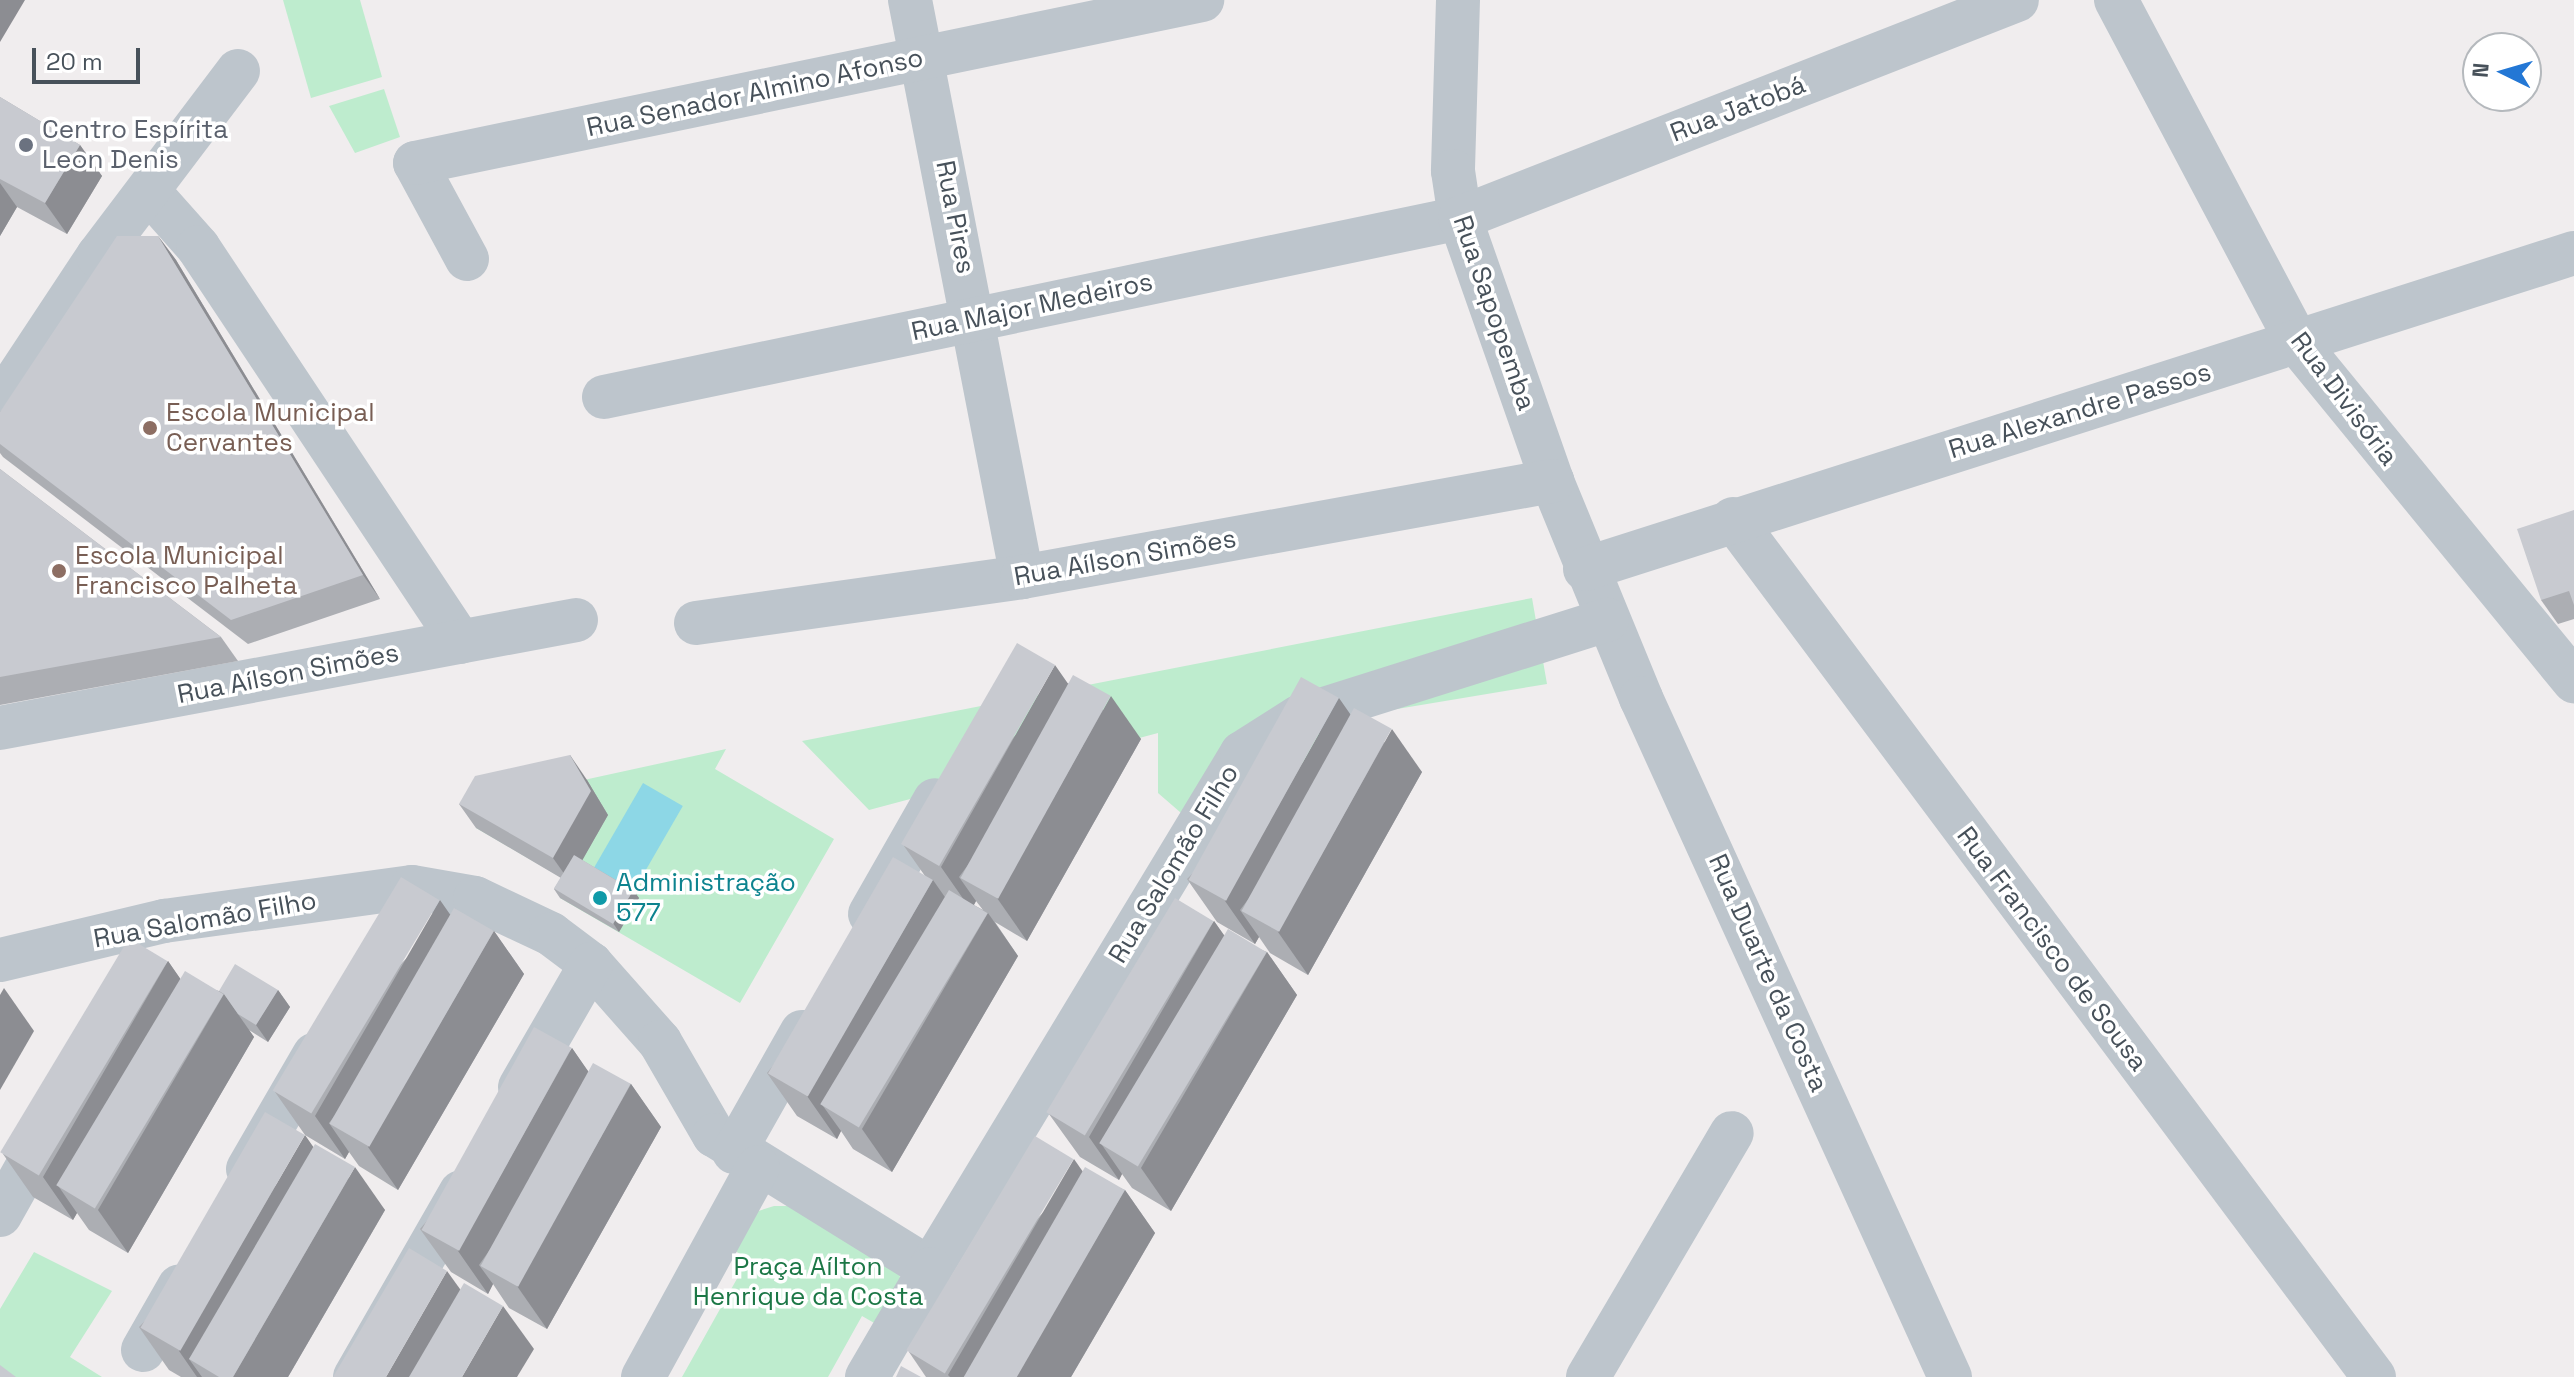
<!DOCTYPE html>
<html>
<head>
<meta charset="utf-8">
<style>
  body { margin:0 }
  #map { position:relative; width:2574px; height:1377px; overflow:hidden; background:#f0edee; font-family:"Space Grotesk",sans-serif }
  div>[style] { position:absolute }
  .green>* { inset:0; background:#beecce }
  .water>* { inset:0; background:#8dd7e6; transform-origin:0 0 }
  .minor>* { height:44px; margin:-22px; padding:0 22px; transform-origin:22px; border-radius:22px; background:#bdc5cc }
  .wall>* { inset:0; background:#acaeb3 }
  .shaded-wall>* { inset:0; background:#8c8d92 }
  .building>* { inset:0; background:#c8cad0; transform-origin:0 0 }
  .dots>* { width:22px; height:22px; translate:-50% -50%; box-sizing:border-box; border:4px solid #fff; border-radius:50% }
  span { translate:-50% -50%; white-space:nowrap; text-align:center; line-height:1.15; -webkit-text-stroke:7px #fff; paint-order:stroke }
  .street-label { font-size:26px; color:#47515a }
  .worship-label { font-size:26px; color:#5b616d }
  .left { translate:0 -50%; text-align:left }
  .education-label { font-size:26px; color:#785e54 }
  .culture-label { font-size:26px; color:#0d838f }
  .park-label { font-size:26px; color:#1c7746 }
  .north { position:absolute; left:2462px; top:32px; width:80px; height:80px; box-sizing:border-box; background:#fff; border:2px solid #b5b9bd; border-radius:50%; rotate:275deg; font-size:22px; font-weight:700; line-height:32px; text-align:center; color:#47515a }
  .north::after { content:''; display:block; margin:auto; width:28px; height:36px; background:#2377d5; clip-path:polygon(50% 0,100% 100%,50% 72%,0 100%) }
  .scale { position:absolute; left:32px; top:48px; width:108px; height:36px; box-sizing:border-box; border:4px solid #47515a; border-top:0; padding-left:10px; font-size:24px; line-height:28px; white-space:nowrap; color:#47515a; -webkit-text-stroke:6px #fff; paint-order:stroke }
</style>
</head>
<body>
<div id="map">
  <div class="green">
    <div style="clip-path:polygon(283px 0,360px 0,382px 77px,311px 98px)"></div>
    <div style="clip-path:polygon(384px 89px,400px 137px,355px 153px,329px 106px)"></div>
    <div style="clip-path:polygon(1532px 598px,1547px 684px,1331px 720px,1247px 870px,1158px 793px,1158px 733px,869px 810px,802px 741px)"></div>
    <div style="clip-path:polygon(726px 749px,715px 769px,834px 839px,740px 1003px,560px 898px,569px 882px,476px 828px,492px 800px)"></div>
    <div style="clip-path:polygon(774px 1206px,802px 1206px,899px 1269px,902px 1296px,883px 1328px,862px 1316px,828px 1377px,682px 1377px,748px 1259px,729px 1247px,749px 1214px)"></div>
    <div style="clip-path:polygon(34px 1252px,112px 1291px,70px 1357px,102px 1377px,0 1377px,0 1309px)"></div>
  </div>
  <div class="water">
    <div style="left:643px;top:783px;width:46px;height:98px;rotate:30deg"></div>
  </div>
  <div class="minor">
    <div style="left:910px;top:0;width:588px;rotate:79.02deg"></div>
    <div style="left:1458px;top:0;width:171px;rotate:91.7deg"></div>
    <div style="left:1453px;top:171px;width:48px;rotate:81.5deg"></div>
    <div style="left:1460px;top:218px;width:279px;rotate:70.7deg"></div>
    <div style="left:1552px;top:481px;width:235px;rotate:67.7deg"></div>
    <div style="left:1641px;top:698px;width:746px;rotate:65.53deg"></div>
    <div style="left:2116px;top:0;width:389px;rotate:62.1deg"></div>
    <div style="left:2298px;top:344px;width:436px;rotate:50.7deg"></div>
    <div style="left:151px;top:194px;width:71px;rotate:48.4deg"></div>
    <div style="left:198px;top:247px;width:474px;rotate:56.4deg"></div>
    <div style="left:467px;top:259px;width:109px;rotate:-118.4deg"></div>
    <div style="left:415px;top:163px;width:804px;rotate:-11.7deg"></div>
    <div style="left:604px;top:397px;width:875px;rotate:-11.81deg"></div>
    <div style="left:1460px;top:218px;width:598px;rotate:-21.37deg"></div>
    <div style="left:0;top:404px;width:178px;rotate:-56.5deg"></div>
    <div style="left:98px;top:256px;width:232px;rotate:-52.9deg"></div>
    <div style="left:1733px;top:519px;width:1071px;rotate:53.24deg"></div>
    <div style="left:1585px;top:569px;width:1038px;rotate:-17.72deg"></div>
    <div style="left:696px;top:623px;width:329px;rotate:-8deg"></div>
    <div style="left:1022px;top:577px;width:539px;rotate:-10.27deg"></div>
    <div style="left:0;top:728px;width:586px;rotate:-10.62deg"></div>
    <div style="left:870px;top:914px;width:131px;rotate:-60.3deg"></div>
    <div style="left:0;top:960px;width:169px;rotate:-13.4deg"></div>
    <div style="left:164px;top:921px;width:250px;rotate:-7.8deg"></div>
    <div style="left:412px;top:887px;width:64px;rotate:9.9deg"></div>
    <div style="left:475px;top:898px;width:84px;rotate:25.3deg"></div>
    <div style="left:551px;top:934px;width:50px;rotate:36.9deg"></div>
    <div style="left:591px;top:964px;width:104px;rotate:48.5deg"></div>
    <div style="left:660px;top:1042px;width:108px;rotate:59.9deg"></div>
    <div style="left:714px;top:1135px;width:254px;rotate:31.8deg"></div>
    <div style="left:930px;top:1269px;width:603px;rotate:-58.84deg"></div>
    <div style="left:1242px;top:753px;width:67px;rotate:-32.3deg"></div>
    <div style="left:1299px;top:717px;width:323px;rotate:-17.5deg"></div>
    <div style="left:520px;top:1087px;width:142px;rotate:-60deg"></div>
    <div style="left:734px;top:1152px;width:138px;rotate:-60.5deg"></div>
    <div style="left:248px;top:1169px;width:132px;rotate:-59.9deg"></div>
    <div style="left:0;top:1215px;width:102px;rotate:-60.7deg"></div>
    <div style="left:143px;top:1350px;width:73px;rotate:-60.3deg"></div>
    <div style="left:355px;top:1377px;width:213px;rotate:-60.2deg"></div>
    <div style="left:643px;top:1377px;width:239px;rotate:-61.3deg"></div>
    <div style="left:867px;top:1377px;width:125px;rotate:-59.7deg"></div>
    <div style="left:1588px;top:1377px;width:283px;rotate:-59.5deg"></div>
  </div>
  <div class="wall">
    <div style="clip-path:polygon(0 97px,80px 145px,102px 176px,67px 234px,17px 207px,0 236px)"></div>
    <div style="clip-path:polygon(158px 236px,176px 260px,380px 599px,248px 644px,3px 457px,0 453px,0 412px)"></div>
    <div style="clip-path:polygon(0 469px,221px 637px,238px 661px,0 705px)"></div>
    <div style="clip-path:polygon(2574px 510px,2574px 619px,2558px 624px,2541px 600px)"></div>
    <div style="clip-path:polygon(evenodd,1068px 683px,1141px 739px,1027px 941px,995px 922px,1018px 956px,892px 1172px,853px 1149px,841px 1131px,837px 1139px,797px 1116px,767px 1073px,925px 876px,904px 846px,1068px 683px,976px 901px,983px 910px,974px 905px,976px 901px)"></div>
    <div style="clip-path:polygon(1350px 715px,1422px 772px,1308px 975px,1270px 953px,1259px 937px,1255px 944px,1217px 922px,1187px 879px)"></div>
    <div style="clip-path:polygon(587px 780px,608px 815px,582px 860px,633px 890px,639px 898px,619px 932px,560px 898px,554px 889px,561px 878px,476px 828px,459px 804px)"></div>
    <div style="clip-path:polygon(450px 914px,494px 931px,524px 974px,398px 1190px,359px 1166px,349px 1152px,345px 1159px,305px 1135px,275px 1092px)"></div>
    <div style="clip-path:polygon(1214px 921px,1224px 935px,1267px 952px,1297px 995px,1171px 1211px,1132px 1188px,1122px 1174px,1119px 1180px,1080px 1157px,1049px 1114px)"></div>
    <div style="clip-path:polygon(168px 961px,180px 979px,219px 991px,278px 990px,290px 1007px,268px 1042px,249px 1030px,254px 1037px,128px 1253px,89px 1230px,77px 1213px,73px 1220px,33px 1197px,3px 1154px)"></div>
    <div style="clip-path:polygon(572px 1048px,588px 1072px,631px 1084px,661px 1127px,547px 1329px,509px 1308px,493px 1284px,488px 1294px,451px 1272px,420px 1229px)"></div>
    <div style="clip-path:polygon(313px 1147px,385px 1210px,288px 1377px,181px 1377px,169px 1370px,139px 1327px)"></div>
    <div style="clip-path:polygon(1082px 1172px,1125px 1190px,1155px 1233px,1071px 1377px,926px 1377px,909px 1352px)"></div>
  </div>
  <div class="shaded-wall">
    <div style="clip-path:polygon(0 0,25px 0,0 42px)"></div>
    <div style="clip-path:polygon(80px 145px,102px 176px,67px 234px,45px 203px)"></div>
    <div style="clip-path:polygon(0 183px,17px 207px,0 236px)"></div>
    <div style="clip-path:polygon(158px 236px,176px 260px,380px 599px,363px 575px)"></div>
    <div style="clip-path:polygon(1055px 665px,1085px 708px,959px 877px,976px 901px,971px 910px,941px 867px)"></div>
    <div style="clip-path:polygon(1111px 696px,1141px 739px,1027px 941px,997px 898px)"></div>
    <div style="clip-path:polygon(1339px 698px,1369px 741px,1240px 910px,1259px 937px,1255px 944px,1225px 901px)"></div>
    <div style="clip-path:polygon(1392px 729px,1422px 772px,1308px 975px,1278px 932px)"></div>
    <div style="clip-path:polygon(570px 755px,587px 780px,608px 815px,570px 882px,553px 858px)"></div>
    <div style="clip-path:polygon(933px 880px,963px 923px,823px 1106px,841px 1131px,837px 1139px,807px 1096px)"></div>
    <div style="clip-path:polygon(633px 890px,639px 898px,619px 932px,613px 923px)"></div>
    <div style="clip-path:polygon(440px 900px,470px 943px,329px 1123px,349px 1152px,345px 1159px,315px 1116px)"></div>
    <div style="clip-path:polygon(988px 913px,1018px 956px,892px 1172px,862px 1129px)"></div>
    <div style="clip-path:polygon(1214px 921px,1244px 964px,1102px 1145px,1122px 1174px,1119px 1180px,1089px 1137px)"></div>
    <div style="clip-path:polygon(494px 931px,524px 974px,398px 1190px,368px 1147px)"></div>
    <div style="clip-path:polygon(1267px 952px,1297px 995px,1171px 1211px,1141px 1168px)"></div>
    <div style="clip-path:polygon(168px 961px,198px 1004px,59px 1187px,77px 1213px,73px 1220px,43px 1177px)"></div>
    <div style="clip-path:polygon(4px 988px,34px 1031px,0 1090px,0 995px)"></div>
    <div style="clip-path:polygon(278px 990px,290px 1007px,268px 1042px,256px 1025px)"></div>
    <div style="clip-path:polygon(224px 994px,254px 1037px,128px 1253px,98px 1210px)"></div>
    <div style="clip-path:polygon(572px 1048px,602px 1091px,479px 1265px,493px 1284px,488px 1294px,458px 1251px)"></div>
    <div style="clip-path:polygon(631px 1084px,661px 1127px,547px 1329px,517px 1286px)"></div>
    <div style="clip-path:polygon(305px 1135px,335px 1178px,189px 1359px,202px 1377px,197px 1377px,179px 1351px)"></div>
    <div style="clip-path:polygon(1074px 1159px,1104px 1202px,1002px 1377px,950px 1377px,948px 1375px)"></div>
    <div style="clip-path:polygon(355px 1167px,385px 1210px,288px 1377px,233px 1377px)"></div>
    <div style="clip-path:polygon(1125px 1190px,1155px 1233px,1071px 1377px,1015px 1377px)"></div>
    <div style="clip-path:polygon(447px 1271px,478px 1314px,441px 1377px,386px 1377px)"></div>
    <div style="clip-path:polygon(503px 1306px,534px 1349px,517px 1377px,462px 1377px)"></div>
  </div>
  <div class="building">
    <div style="clip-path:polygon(0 97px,80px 145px,45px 203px,0 179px)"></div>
    <div style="clip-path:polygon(117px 236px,158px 236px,363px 575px,231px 620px,0 444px,0 412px)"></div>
    <div style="clip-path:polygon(0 469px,221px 637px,0 677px)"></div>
    <div style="clip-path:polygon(2574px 510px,2574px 605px,2569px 591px,2541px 600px,2517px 529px)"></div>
    <div style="left:1017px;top:643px;width:44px;height:232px;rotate:30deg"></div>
    <div style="left:1073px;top:675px;width:43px;height:232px;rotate:29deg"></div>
    <div style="left:1301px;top:677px;width:43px;height:232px;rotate:29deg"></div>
    <div style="left:1354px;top:708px;width:43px;height:232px;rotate:29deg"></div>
    <div style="clip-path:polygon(570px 755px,591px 791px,553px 858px,459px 804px,475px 776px)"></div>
    <div style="left:574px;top:855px;width:69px;height:39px;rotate:31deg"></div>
    <div style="left:893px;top:857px;width:46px;height:250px;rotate:30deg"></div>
    <div style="left:401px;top:877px;width:45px;height:249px;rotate:31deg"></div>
    <div style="left:949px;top:890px;width:45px;height:250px;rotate:31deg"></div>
    <div style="left:1175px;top:898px;width:45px;height:250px;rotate:31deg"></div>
    <div style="left:454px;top:908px;width:46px;height:249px;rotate:30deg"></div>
    <div style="left:1228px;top:929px;width:45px;height:250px;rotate:31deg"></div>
    <div style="left:129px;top:938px;width:45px;height:250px;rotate:31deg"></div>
    <div style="clip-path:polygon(235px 964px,278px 990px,256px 1025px,238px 1014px,224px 994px,219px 991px)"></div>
    <div style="left:185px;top:971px;width:45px;height:250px;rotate:31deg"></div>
    <div style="left:534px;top:1027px;width:43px;height:232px;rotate:29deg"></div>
    <div style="left:593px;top:1063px;width:43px;height:232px;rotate:29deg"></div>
    <div style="left:265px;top:1112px;width:46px;height:249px;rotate:30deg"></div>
    <div style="left:1035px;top:1136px;width:45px;height:250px;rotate:31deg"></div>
    <div style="clip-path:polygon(315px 1144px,355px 1167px,233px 1377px,219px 1377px,189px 1359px)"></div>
    <div style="left:1085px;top:1167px;width:46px;height:243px;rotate:30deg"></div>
    <div style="clip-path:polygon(409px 1248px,447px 1271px,386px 1377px,333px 1377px)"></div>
    <div style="clip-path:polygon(464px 1283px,503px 1306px,462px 1377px,409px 1377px)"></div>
    <div style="clip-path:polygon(0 1365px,16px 1377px,0 1377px)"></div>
    <div style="clip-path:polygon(901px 1366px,921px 1377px,896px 1377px)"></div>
  </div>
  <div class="dots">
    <div style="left:26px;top:145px;background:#6b7280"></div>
    <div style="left:150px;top:428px;background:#8d6e63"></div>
    <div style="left:59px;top:571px;background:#8d6e63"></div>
    <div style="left:600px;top:898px;background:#0f9aa8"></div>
  </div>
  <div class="street-label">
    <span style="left:755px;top:93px;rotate:-12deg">Rua Senador Almino Afonso</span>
    <span style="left:1738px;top:109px;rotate:-21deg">Rua Jatobá</span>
    <span style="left:955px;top:217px;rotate:79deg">Rua Pires</span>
    <span style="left:1032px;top:307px;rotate:-12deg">Rua Major Medeiros</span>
    <span style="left:1494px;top:313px;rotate:71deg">Rua Sapopemba</span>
    <span style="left:2344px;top:399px;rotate:53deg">Rua Divisória</span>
    <span style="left:2080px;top:411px;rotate:-17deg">Rua Alexandre Passos</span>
    <span style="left:1125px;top:558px;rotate:-10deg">Rua Aílson Simões</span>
    <span style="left:288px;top:674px;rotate:-11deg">Rua Aílson Simões</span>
    <span style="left:1174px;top:864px;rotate:-59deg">Rua Salomão Filho</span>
    <span style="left:205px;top:920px;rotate:-10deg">Rua Salomão Filho</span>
    <span style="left:2052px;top:949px;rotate:53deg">Rua Francisco de Sousa</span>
    <span style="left:1768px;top:973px;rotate:66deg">Rua Duarte da Costa</span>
  </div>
  <div class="worship-label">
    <span class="left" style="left:42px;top:145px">Centro Espírita<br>Leon Denis</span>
  </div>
  <div class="education-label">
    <span class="left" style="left:166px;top:428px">Escola Municipal<br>Cervantes</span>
    <span class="left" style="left:75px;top:571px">Escola Municipal<br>Francisco Palheta</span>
  </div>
  <div class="culture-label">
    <span class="left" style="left:616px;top:898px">Administração<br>577</span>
  </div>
  <div class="park-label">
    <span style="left:808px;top:1282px">Praça Aílton<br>Henrique da Costa</span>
  </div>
  <div class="north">N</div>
  <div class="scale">20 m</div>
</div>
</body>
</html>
